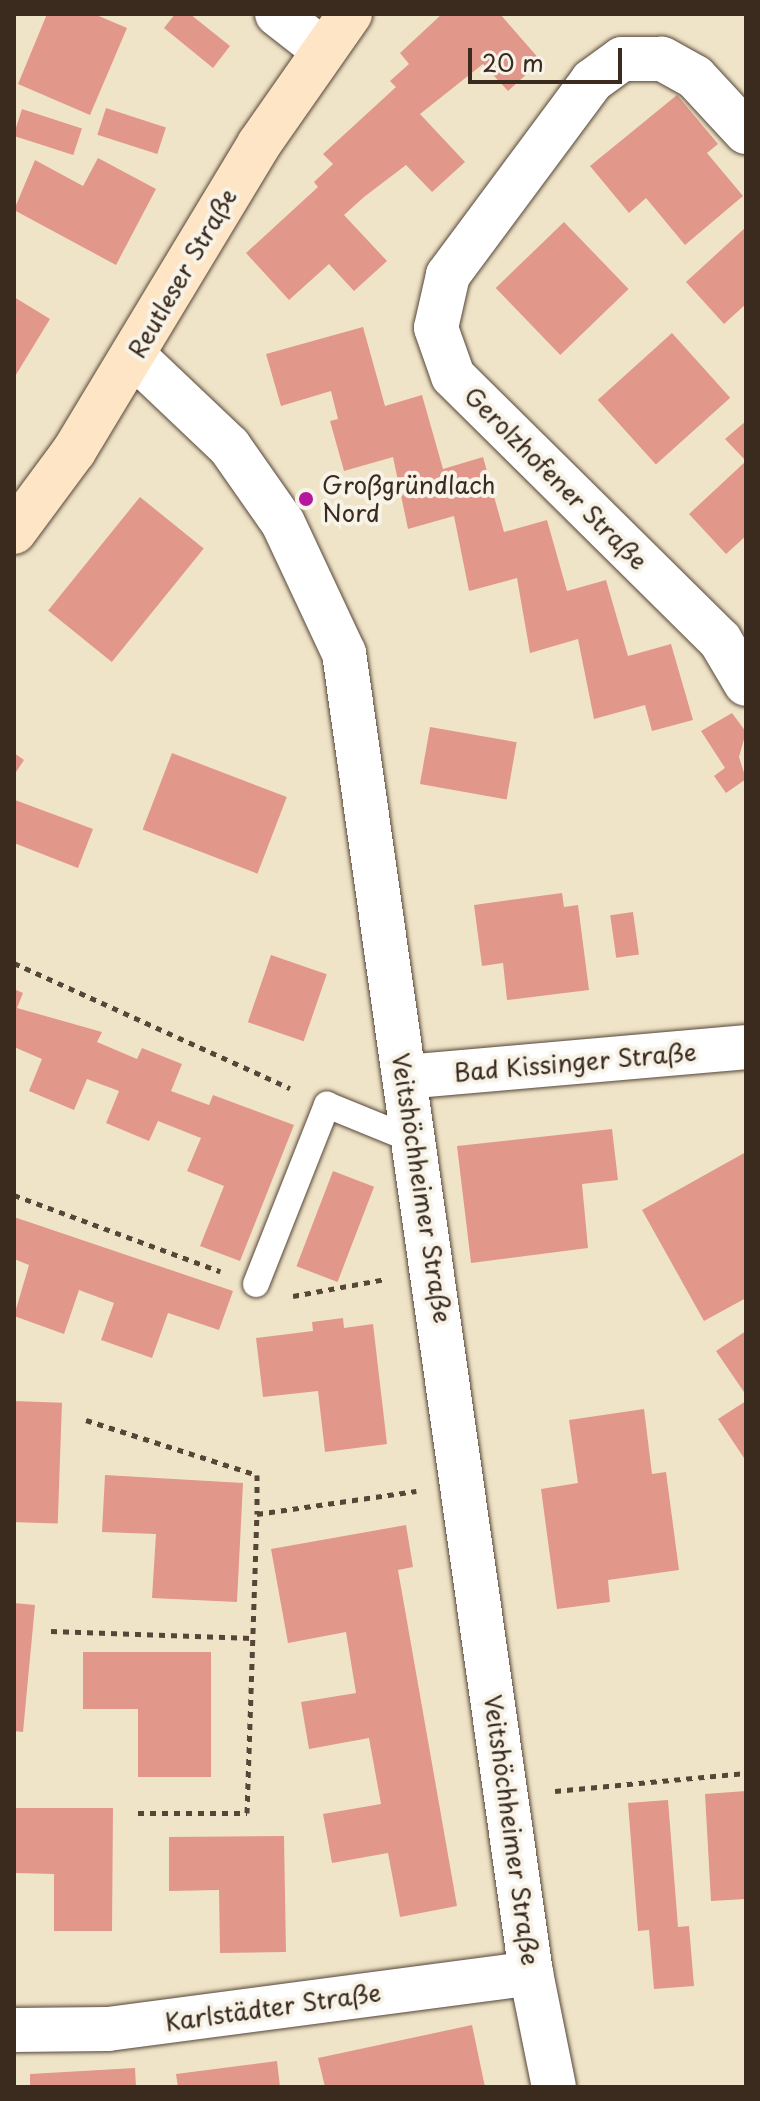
<!DOCTYPE html>
<html>
<head>
<meta charset="utf-8">
<style>
  body { margin:0 }
  #map { position:relative; width:760px; height:2101px; overflow:hidden; background:#f0e4c8; font-family:"Playpen Sans",sans-serif }
  div>[style] { position:absolute }
  .building>* { inset:0; background:#e1988b; transform-origin:0 0 }
  .path>* { height:5px; margin-top:-2.5px; transform-origin:0; background:repeating-linear-gradient(90deg,#564638 0 6px,transparent 0 12px) }
  .roads { filter:drop-shadow(0 0 2px #564638) drop-shadow(0 0 2px #564638) }
  .lane>* { height:26px; margin:-13px; padding:0 13px; transform-origin:13px; border-radius:13px; background:#fff }
  .street>* { height:44px; margin:-22px; padding:0 22px; transform-origin:22px; border-radius:22px; background:#fff }
  .secondary>* { height:44px; margin:-22px; padding:0 22px; transform-origin:22px; border-radius:22px; background:#fee5c5 }
  .dots>* { width:22px; height:22px; translate:-50% -50%; box-sizing:border-box; border:4px solid #f7f3e8; border-radius:50% }
  span { translate:-50% -50%; white-space:nowrap; text-align:center; line-height:1.15; -webkit-text-stroke:8px #f7f3e8; paint-order:stroke }
  .street-label { font-size:24px; color:#3b2a1e }
  .poi-label { font-size:24px; color:#3b2a1e }
  .left { translate:0 -50%; text-align:left }
  .frame { position:absolute; inset:0; border:16px solid #3b2a1e; pointer-events:none }
  .scale { position:absolute; left:468px; top:48px; width:154px; height:36px; box-sizing:border-box; border:4px solid #3b2a1e; border-top:0; padding-left:10px; font-size:24px; line-height:28px; white-space:nowrap; color:#3b2a1e; -webkit-text-stroke:6px #f7f3e8; paint-order:stroke }
</style>
</head>
<body>
<div id="map">
  <div class="building">
    <div style="clip-path:polygon(47px 14px,94px 14px,127px 28px,90px 115px,18px 84px)"></div>
    <div style="clip-path:polygon(175px 14px,190px 14px,230px 46px,213px 68px,164px 28px)"></div>
    <div style="clip-path:polygon(442px 14px,500px 14px,541px 61px,508px 91px,483px 64px,420px 114px,465px 162px,432px 192px,406px 165px,364px 197px,344px 215px,387px 261px,354px 291px,329px 264px,289px 300px,246px 253px,318px 187px,314px 182px,333px 164px,323px 154px,396px 87px,390px 81px,409px 64px,400px 53px)"></div>
    <div style="clip-path:polygon(677px 95px,718px 144px,707px 153px,743px 196px,685px 245px,646px 198px,629px 213px,590px 166px)"></div>
    <div style="left:106px;top:108px;width:63px;height:28px;rotate:18deg"></div>
    <div style="left:22px;top:109px;width:63px;height:28px;rotate:18deg"></div>
    <div style="clip-path:polygon(98px 158px,156px 189px,116px 265px,14px 210px,35px 160px,83px 186px)"></div>
    <div style="left:564px;top:222px;width:93px;height:95px;rotate:46deg"></div>
    <div style="clip-path:polygon(746px 227px,746px 304px,724px 324px,686px 282px)"></div>
    <div style="clip-path:polygon(14px 297px,50px 319px,14px 378px)"></div>
    <div style="clip-path:polygon(363px 327px,385px 406px,422px 395px,443px 469px,483px 457px,504px 532px,547px 520px,567px 591px,606px 580px,628px 656px,671px 644px,693px 720px,652px 731px,645px 705px,594px 719px,578px 639px,530px 653px,517px 578px,469px 591px,454px 516px,408px 529px,393px 457px,344px 471px,330px 421px,338px 419px,331px 391px,281px 406px,266px 354px)"></div>
    <div style="left:672px;top:333px;width:87px;height:100px;rotate:48deg"></div>
    <div style="clip-path:polygon(746px 421px,746px 536px,726px 554px,689px 514px,746px 461px,725px 439px)"></div>
    <div style="left:140px;top:497px;width:82px;height:146px;rotate:39deg"></div>
    <div style="clip-path:polygon(732px 713px,746px 732px,739px 757px,746px 779px,726px 793px,714px 776px,725px 768px,701px 731px)"></div>
    <div style="left:430px;top:727px;width:88px;height:58px;rotate:10deg"></div>
    <div style="clip-path:polygon(14px 753px,24px 760px,14px 775px)"></div>
    <div style="left:172px;top:753px;width:123px;height:82px;rotate:21deg"></div>
    <div style="clip-path:polygon(15px 800px,93px 829px,78px 868px,14px 843px)"></div>
    <div style="clip-path:polygon(562px 893px,564px 907px,578px 905px,589px 990px,507px 1000px,503px 963px,482px 966px,474px 905px)"></div>
    <div style="left:633px;top:912px;width:43px;height:23px;rotate:82deg"></div>
    <div style="left:271px;top:955px;width:59px;height:71px;rotate:19deg"></div>
    <div style="clip-path:polygon(14px 989px,23px 993px,17px 1008px,102px 1032px,97px 1042px,137px 1059px,142px 1048px,182px 1064px,171px 1091px,209px 1105px,213px 1095px,294px 1125px,240px 1261px,200px 1246px,224px 1186px,187px 1171px,201px 1138px,158px 1121px,149px 1141px,106px 1123px,119px 1091px,87px 1079px,74px 1110px,29px 1091px,42px 1059px,14px 1047px)"></div>
    <div style="clip-path:polygon(612px 1129px,618px 1180px,582px 1184px,588px 1248px,471px 1263px,457px 1146px)"></div>
    <div style="clip-path:polygon(746px 1152px,746px 1298px,704px 1321px,642px 1210px)"></div>
    <div style="left:333px;top:1171px;width:44px;height:102px;rotate:21deg"></div>
    <div style="clip-path:polygon(14px 1217px,233px 1291px,219px 1330px,168px 1313px,152px 1358px,101px 1340px,114px 1303px,79px 1290px,64px 1334px,14px 1316px,29px 1265px,14px 1259px)"></div>
    <div style="clip-path:polygon(343px 1318px,344px 1328px,373px 1324px,387px 1444px,325px 1452px,318px 1391px,263px 1397px,256px 1338px,313px 1331px,312px 1322px)"></div>
    <div style="clip-path:polygon(746px 1331px,746px 1395px,716px 1351px)"></div>
    <div style="left:14px;top:1401px;width:48px;height:121px;rotate:2deg"></div>
    <div style="clip-path:polygon(746px 1401px,746px 1457px,744px 1458px,718px 1419px)"></div>
    <div style="clip-path:polygon(644px 1409px,652px 1474px,666px 1472px,679px 1570px,608px 1580px,610px 1602px,557px 1609px,541px 1489px,578px 1483px,569px 1420px)"></div>
    <div style="clip-path:polygon(105px 1475px,243px 1483px,237px 1602px,152px 1598px,156px 1534px,102px 1532px)"></div>
    <div style="clip-path:polygon(406px 1525px,413px 1567px,398px 1570px,457px 1906px,400px 1917px,388px 1853px,332px 1863px,323px 1814px,381px 1804px,369px 1738px,309px 1749px,301px 1702px,356px 1693px,346px 1632px,288px 1643px,271px 1549px)"></div>
    <div style="clip-path:polygon(14px 1603px,35px 1605px,23px 1732px,14px 1731px)"></div>
    <div style="clip-path:polygon(83px 1652px,211px 1652px,211px 1777px,138px 1777px,138px 1709px,83px 1709px)"></div>
    <div style="clip-path:polygon(746px 1791px,746px 1899px,711px 1901px,705px 1794px)"></div>
    <div style="clip-path:polygon(668px 1800px,678px 1927px,689px 1926px,694px 1986px,654px 1989px,649px 1930px,638px 1931px,628px 1803px)"></div>
    <div style="clip-path:polygon(14px 1808px,113px 1808px,112px 1931px,54px 1931px,54px 1874px,14px 1873px)"></div>
    <div style="clip-path:polygon(284px 1836px,286px 1952px,220px 1953px,219px 1890px,169px 1891px,169px 1837px)"></div>
    <div style="clip-path:polygon(472px 2025px,485px 2087px,325px 2087px,318px 2058px)"></div>
    <div style="clip-path:polygon(277px 2061px,280px 2087px,178px 2087px,176px 2074px)"></div>
    <div style="clip-path:polygon(135px 2068px,136px 2087px,30px 2087px,30px 2074px)"></div>
  </div>
  <div class="path">
    <div style="left:14px;top:963px;width:303px;rotate:24.4deg"></div>
    <div style="left:14px;top:1195px;width:220px;rotate:20.3deg"></div>
    <div style="left:293px;top:1296px;width:95px;rotate:-10.4deg"></div>
    <div style="left:86px;top:1420px;width:180px;rotate:17.8deg"></div>
    <div style="left:257px;top:1475px;width:39px;rotate:90deg"></div>
    <div style="left:51px;top:1631px;width:202px;rotate:2deg"></div>
    <div style="left:555px;top:1791px;width:192px;rotate:-5.4deg"></div>
    <div style="left:138px;top:1813px;width:109px"></div>
    <div style="left:247px;top:1813px;width:299px;rotate:-88.1deg"></div>
    <div style="left:257px;top:1514px;width:161px;rotate:-8.2deg"></div>
  </div>
  <div class="roads">
    <div class="lane">
      <div style="left:256px;top:1284px;width:193px;rotate:-68.4deg"></div>
      <div style="left:327px;top:1105px;width:95px;rotate:22.2deg"></div>
    </div>
    <div class="street">
      <div style="left:277px;top:14px;width:58px;rotate:38deg"></div>
      <div style="left:746px;top:132px;width:75px;rotate:-132.8deg"></div>
      <div style="left:695px;top:77px;width:38px;rotate:-151deg"></div>
      <div style="left:662px;top:59px;width:40px;rotate:180deg"></div>
      <div style="left:622px;top:59px;width:37px;rotate:144deg"></div>
      <div style="left:592px;top:81px;width:242px;rotate:126.6deg"></div>
      <div style="left:448px;top:275px;width:54px;rotate:102.8deg"></div>
      <div style="left:436px;top:328px;width:51px;rotate:70.5deg"></div>
      <div style="left:453px;top:376px;width:375px;rotate:44.7deg"></div>
      <div style="left:720px;top:640px;width:51px;rotate:59.4deg"></div>
      <div style="left:134px;top:356px;width:131px;rotate:43.5deg"></div>
      <div style="left:229px;top:446px;width:94px;rotate:55deg"></div>
      <div style="left:283px;top:523px;width:144px;rotate:64.9deg"></div>
      <div style="left:344px;top:653px;width:1333px;rotate:81.94deg"></div>
      <div style="left:531px;top:1973px;width:116px;rotate:78.6deg"></div>
      <div style="left:405px;top:1077px;width:342px;rotate:-5deg"></div>
      <div style="left:14px;top:2030px;width:94px;rotate:-0.6deg"></div>
      <div style="left:108px;top:2029px;width:427px;rotate:-7.5deg"></div>
    </div>
    <div class="secondary">
      <div style="left:14px;top:532px;width:101px;rotate:-53.5deg"></div>
      <div style="left:74px;top:451px;width:358px;rotate:-58.9deg"></div>
      <div style="left:259px;top:144px;width:159px;rotate:-55deg"></div>
    </div>
  </div>
  <div class="dots">
    <div style="left:306px;top:499px;background:#b5179e"></div>
  </div>
  <div class="street-label">
    <span style="left:182px;top:273px;rotate:-60deg">Reutleser Straße</span>
    <span style="left:556px;top:478px;rotate:45deg">Gerolzhofener Straße</span>
    <span style="left:575px;top:1062px;rotate:-5deg">Bad Kissinger Straße</span>
    <span style="left:422px;top:1188px;rotate:81deg">Veitshöchheimer Straße</span>
    <span style="left:512px;top:1830px;rotate:82deg">Veitshöchheimer Straße</span>
    <span style="left:273px;top:2007px;rotate:-8deg">Karlstädter Straße</span>
  </div>
  <div class="poi-label">
    <span class="left" style="left:322px;top:499px">Großgründlach<br>Nord</span>
  </div>
  <div class="frame"></div>
  <div class="scale">20 m</div>
</div>
</body>
</html>
